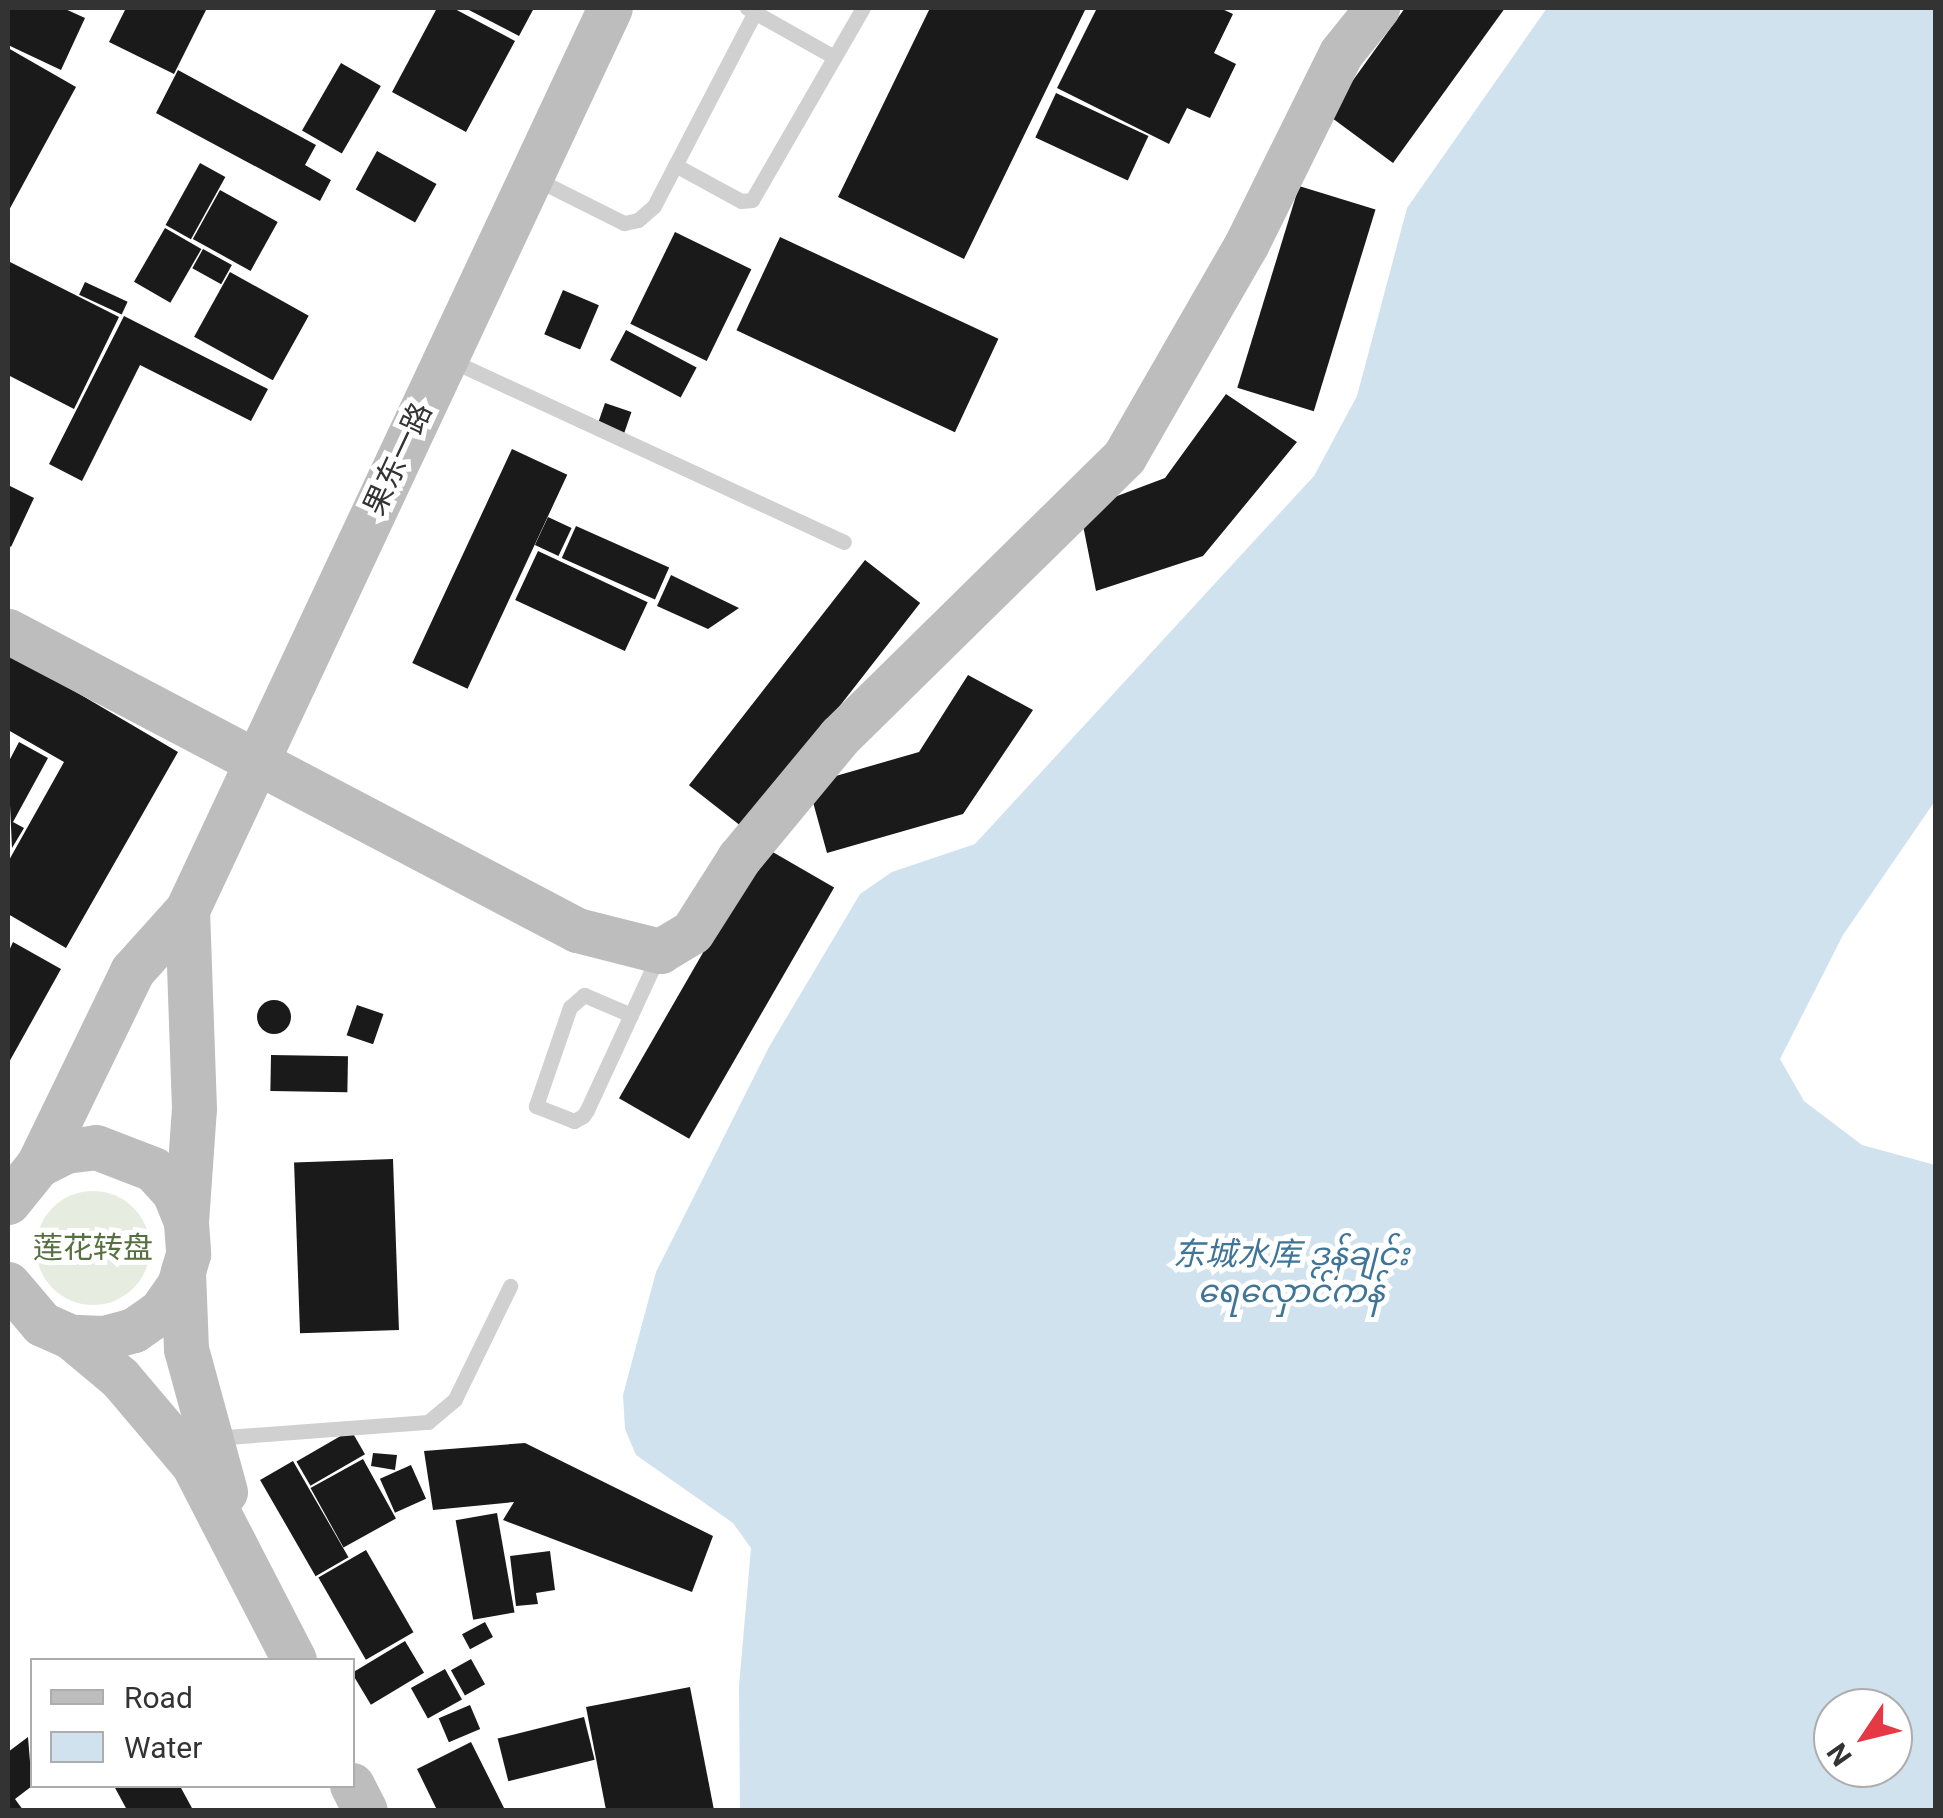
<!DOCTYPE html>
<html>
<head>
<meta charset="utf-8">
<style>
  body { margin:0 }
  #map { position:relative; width:1943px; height:1818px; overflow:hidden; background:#fff; font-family:Roboto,"Noto Sans SC","Noto Sans Myanmar",sans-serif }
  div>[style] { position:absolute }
  .green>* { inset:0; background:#e6ecdf }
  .round { border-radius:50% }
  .water>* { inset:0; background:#cfe2ee }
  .building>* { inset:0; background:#1a1a1a; transform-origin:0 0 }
  .lane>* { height:15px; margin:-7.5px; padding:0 7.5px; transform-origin:7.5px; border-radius:7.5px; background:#d0d0d0 }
  .secondary>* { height:45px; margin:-22.5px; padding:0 22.5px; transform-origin:22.5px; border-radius:22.5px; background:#bdbdbd }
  span { translate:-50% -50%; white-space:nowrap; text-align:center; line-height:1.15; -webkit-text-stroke:10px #fff; paint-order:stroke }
  .street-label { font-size:30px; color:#333 }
  .park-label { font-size:30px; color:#56703f }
  .water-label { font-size:32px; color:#3f7597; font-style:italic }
  .frame { position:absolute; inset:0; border:10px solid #333; pointer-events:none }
  .legend { position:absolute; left:30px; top:1658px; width:325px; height:130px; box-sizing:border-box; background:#fff; border:2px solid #adadad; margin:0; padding:12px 18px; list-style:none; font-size:30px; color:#333 }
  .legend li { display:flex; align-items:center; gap:20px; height:50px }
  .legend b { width:50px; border:2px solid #adadad }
  .north { position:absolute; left:1813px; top:1688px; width:100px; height:100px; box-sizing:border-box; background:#fff; border:2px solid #adadad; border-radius:50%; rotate:235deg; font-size:28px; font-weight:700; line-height:40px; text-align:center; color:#333 }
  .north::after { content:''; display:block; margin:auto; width:35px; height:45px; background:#e63946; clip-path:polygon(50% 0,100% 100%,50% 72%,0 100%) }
</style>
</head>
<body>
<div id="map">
  <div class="green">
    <div class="round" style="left:36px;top:1191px;width:114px;height:114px"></div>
  </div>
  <div class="water">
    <div style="clip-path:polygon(evenodd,1547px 8px,1935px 8px,1935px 801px,1843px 935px,1780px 1059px,1804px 1101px,1862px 1145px,1935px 1165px,1935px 1810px,740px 1810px,739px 1686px,751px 1548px,733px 1523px,636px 1455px,625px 1429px,623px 1395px,656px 1272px,769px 1047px,860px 894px,892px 872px,975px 844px,1314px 476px,1357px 396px,1407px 208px,1547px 8px,1833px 1708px,1893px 1708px,1893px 1768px,1833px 1768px,1833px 1708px)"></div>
  </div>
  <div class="building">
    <div style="clip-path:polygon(10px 8px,63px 8px,85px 18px,61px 70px,8px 45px)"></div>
    <div style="clip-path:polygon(126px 8px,207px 8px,174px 74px,109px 42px)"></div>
    <div style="clip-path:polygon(437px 8px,453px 8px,515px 41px,466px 132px,392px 92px)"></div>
    <div style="clip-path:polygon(465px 8px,534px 8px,519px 36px)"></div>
    <div style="clip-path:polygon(930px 8px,1086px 8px,964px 259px,838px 197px)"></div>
    <div style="clip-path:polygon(1097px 8px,1220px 8px,1233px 14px,1214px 53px,1236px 64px,1210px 118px,1187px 108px,1169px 144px,1057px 88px)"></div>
    <div style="clip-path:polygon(1405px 8px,1505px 8px,1393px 163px,1328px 115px)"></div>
    <div style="clip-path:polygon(8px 48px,76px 87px,8px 212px)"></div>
    <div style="left:341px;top:63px;width:46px;height:78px;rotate:30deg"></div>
    <div style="clip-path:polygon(178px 70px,316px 145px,305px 165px,331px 180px,320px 201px,156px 113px)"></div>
    <div style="left:1056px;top:93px;width:102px;height:49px;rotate:25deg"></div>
    <div style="left:377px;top:151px;width:68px;height:44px;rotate:29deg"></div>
    <div style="left:200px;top:163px;width:29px;height:71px;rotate:29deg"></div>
    <div style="left:1299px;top:186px;width:80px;height:211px;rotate:17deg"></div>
    <div style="left:220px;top:190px;width:66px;height:56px;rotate:29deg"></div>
    <div style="left:165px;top:228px;width:42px;height:62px;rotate:30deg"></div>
    <div style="left:675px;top:232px;width:85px;height:102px;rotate:26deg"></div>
    <div style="left:780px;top:237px;width:241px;height:103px;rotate:25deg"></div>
    <div style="left:203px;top:249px;width:33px;height:22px;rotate:29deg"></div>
    <div style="clip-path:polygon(8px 261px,119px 317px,74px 409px,8px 375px)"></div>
    <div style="left:230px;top:272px;width:90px;height:74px;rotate:29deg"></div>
    <div style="left:85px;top:282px;width:47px;height:14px;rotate:25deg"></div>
    <div style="left:563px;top:290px;width:39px;height:48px;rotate:23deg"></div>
    <div style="clip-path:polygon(124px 316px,268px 389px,251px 421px,140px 365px,82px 481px,49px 464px)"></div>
    <div style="left:626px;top:330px;width:80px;height:34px;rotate:28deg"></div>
    <div style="clip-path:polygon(1226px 394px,1297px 442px,1203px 556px,1096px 591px,1080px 510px,1165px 478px)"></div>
    <div style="left:605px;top:403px;width:28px;height:23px;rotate:19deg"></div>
    <div style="left:512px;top:449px;width:61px;height:236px;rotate:25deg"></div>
    <div style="clip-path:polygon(8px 485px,34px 498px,11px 547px,8px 545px)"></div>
    <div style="left:548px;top:517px;width:26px;height:31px;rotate:25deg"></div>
    <div style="left:576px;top:526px;width:102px;height:35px;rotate:24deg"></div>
    <div style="left:538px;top:551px;width:121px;height:54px;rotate:25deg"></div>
    <div style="left:865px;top:560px;width:70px;height:286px;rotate:38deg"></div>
    <div style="clip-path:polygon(671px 575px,739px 608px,708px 629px,657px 606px)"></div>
    <div style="clip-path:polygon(8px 652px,178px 752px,66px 948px,8px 914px,8px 862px,64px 762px,8px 730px)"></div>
    <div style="clip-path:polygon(968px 675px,1033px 710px,963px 814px,827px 853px,808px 784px,919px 752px)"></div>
    <div style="clip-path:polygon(19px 742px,48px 758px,13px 822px,24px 828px,12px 848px,8px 763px)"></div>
    <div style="left:764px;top:847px;width:81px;height:290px;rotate:30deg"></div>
    <div style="clip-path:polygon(13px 942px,61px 969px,8px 1064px,8px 953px)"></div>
    <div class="round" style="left:257px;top:1000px;width:34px;height:34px"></div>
    <div style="left:357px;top:1005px;width:28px;height:32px;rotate:19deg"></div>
    <div style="left:271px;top:1055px;width:77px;height:36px;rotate:1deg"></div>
    <div style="left:393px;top:1159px;width:171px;height:99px;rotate:88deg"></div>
    <div style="left:351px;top:1430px;width:28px;height:63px;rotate:60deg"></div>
    <div style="clip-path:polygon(525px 1443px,713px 1536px,692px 1592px,503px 1520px,514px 1502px,433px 1510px,424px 1451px)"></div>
    <div style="clip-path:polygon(373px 1453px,397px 1455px,395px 1470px,371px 1466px)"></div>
    <div style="left:363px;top:1459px;width:68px;height:60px;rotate:61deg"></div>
    <div style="left:293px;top:1461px;width:111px;height:38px;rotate:60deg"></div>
    <div style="left:411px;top:1465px;width:37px;height:34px;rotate:66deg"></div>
    <div style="left:497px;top:1513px;width:101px;height:42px;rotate:80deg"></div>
    <div style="left:366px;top:1550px;width:95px;height:55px;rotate:60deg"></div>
    <div style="clip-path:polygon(550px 1551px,555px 1590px,536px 1593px,538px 1604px,516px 1606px,510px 1556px)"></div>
    <div style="left:485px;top:1622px;width:17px;height:26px;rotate:62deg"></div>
    <div style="left:405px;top:1641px;width:37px;height:62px;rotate:59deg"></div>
    <div style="left:471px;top:1659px;width:29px;height:23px;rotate:61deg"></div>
    <div style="left:445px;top:1669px;width:35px;height:39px;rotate:61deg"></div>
    <div style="clip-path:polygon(690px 1687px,714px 1810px,606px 1810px,586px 1707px)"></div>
    <div style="left:470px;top:1705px;width:26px;height:34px;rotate:67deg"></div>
    <div style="left:584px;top:1717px;width:44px;height:89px;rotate:76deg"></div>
    <div style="clip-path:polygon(28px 1737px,32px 1786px,15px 1799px,23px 1810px,8px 1810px,8px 1752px)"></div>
    <div style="clip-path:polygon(471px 1742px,505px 1810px,437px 1810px,417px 1769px)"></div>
    <div style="clip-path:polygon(114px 1786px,180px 1786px,193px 1810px,127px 1810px)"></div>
  </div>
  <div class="lane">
    <div style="left:747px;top:8px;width:100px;rotate:29.4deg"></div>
    <div style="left:675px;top:165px;width:75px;rotate:28.6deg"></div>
    <div style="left:741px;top:201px;width:11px;rotate:-5deg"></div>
    <div style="left:752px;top:200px;width:222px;rotate:-60deg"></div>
    <div style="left:534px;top:178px;width:101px;rotate:26.6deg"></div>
    <div style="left:624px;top:223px;width:14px;rotate:-12deg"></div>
    <div style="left:638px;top:220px;width:21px;rotate:-41deg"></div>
    <div style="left:654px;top:206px;width:219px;rotate:-62.5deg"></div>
    <div style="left:448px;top:359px;width:436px;rotate:24.8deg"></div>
    <div style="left:631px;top:1015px;width:51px;rotate:-156.9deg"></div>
    <div style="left:584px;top:995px;width:18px;rotate:139deg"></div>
    <div style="left:570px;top:1007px;width:105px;rotate:109deg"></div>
    <div style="left:536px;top:1106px;width:41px;rotate:21.5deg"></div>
    <div style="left:574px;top:1121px;width:10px;rotate:-29deg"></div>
    <div style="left:583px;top:1116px;width:7px;rotate:-56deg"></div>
    <div style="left:587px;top:1110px;width:172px;rotate:-65.2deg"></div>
    <div style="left:214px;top:1438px;width:215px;rotate:-4.3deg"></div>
    <div style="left:428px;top:1422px;width:35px;rotate:-40deg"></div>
    <div style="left:455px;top:1399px;width:126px;rotate:-64deg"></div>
  </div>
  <div class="secondary">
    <div style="left:8px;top:631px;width:643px;rotate:27.72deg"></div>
    <div style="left:577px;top:930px;width:86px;rotate:14.2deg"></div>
    <div style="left:660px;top:951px;width:37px;rotate:-31deg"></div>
    <div style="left:692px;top:932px;width:88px;rotate:-57.6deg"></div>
    <div style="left:739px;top:858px;width:158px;rotate:-50.4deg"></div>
    <div style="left:840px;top:736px;width:398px;rotate:-44.5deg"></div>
    <div style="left:1124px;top:457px;width:245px;rotate:-60.1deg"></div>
    <div style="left:1246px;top:245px;width:214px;rotate:-63.7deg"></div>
    <div style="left:1341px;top:53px;width:58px;rotate:-51.3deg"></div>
    <div style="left:38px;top:1165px;width:216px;rotate:-64.1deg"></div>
    <div style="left:132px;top:971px;width:82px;rotate:-48deg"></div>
    <div style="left:187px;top:910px;width:996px;rotate:-64.88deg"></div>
    <div style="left:8px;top:1202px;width:48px;rotate:-51deg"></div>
    <div style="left:38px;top:1165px;width:30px;rotate:-27deg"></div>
    <div style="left:65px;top:1151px;width:31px;rotate:-7deg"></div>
    <div style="left:96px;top:1147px;width:61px;rotate:21.1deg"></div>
    <div style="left:153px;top:1169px;width:31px;rotate:48deg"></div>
    <div style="left:174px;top:1192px;width:32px;rotate:68deg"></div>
    <div style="left:186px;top:1222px;width:32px;rotate:86deg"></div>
    <div style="left:188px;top:1254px;width:32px;rotate:106deg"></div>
    <div style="left:179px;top:1285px;width:32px;rotate:125deg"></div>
    <div style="left:161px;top:1311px;width:33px;rotate:145deg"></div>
    <div style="left:134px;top:1330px;width:31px;rotate:165deg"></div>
    <div style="left:104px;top:1338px;width:33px;rotate:-178deg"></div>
    <div style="left:186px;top:1222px;width:113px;rotate:-86deg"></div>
    <div style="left:194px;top:1109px;width:199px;rotate:-92deg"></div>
    <div style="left:183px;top:1271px;width:78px;rotate:87.8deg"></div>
    <div style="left:186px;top:1349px;width:148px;rotate:74.7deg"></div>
    <div style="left:8px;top:1284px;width:52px;rotate:49.6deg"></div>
    <div style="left:42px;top:1324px;width:32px;rotate:24deg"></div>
    <div style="left:71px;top:1337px;width:64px;rotate:39.9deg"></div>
    <div style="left:120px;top:1378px;width:113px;rotate:49.7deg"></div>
    <div style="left:193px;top:1464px;width:220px;rotate:62.7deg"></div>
    <div style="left:352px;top:1785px;width:28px;rotate:63deg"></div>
  </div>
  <div class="street-label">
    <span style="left:398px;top:459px;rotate:-65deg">果东一路</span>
  </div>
  <div class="park-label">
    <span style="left:93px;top:1248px">莲花转盘</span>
  </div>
  <div class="water-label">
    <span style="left:1291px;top:1273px">东城水库 ဒွန်ချင်း<br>ရေလှောင်ကန်</span>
  </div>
  <div class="frame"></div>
  <ul class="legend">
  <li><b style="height:12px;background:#bdbdbd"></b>Road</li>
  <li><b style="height:28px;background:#cfe2ee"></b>Water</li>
  </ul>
  <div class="north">N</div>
</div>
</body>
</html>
